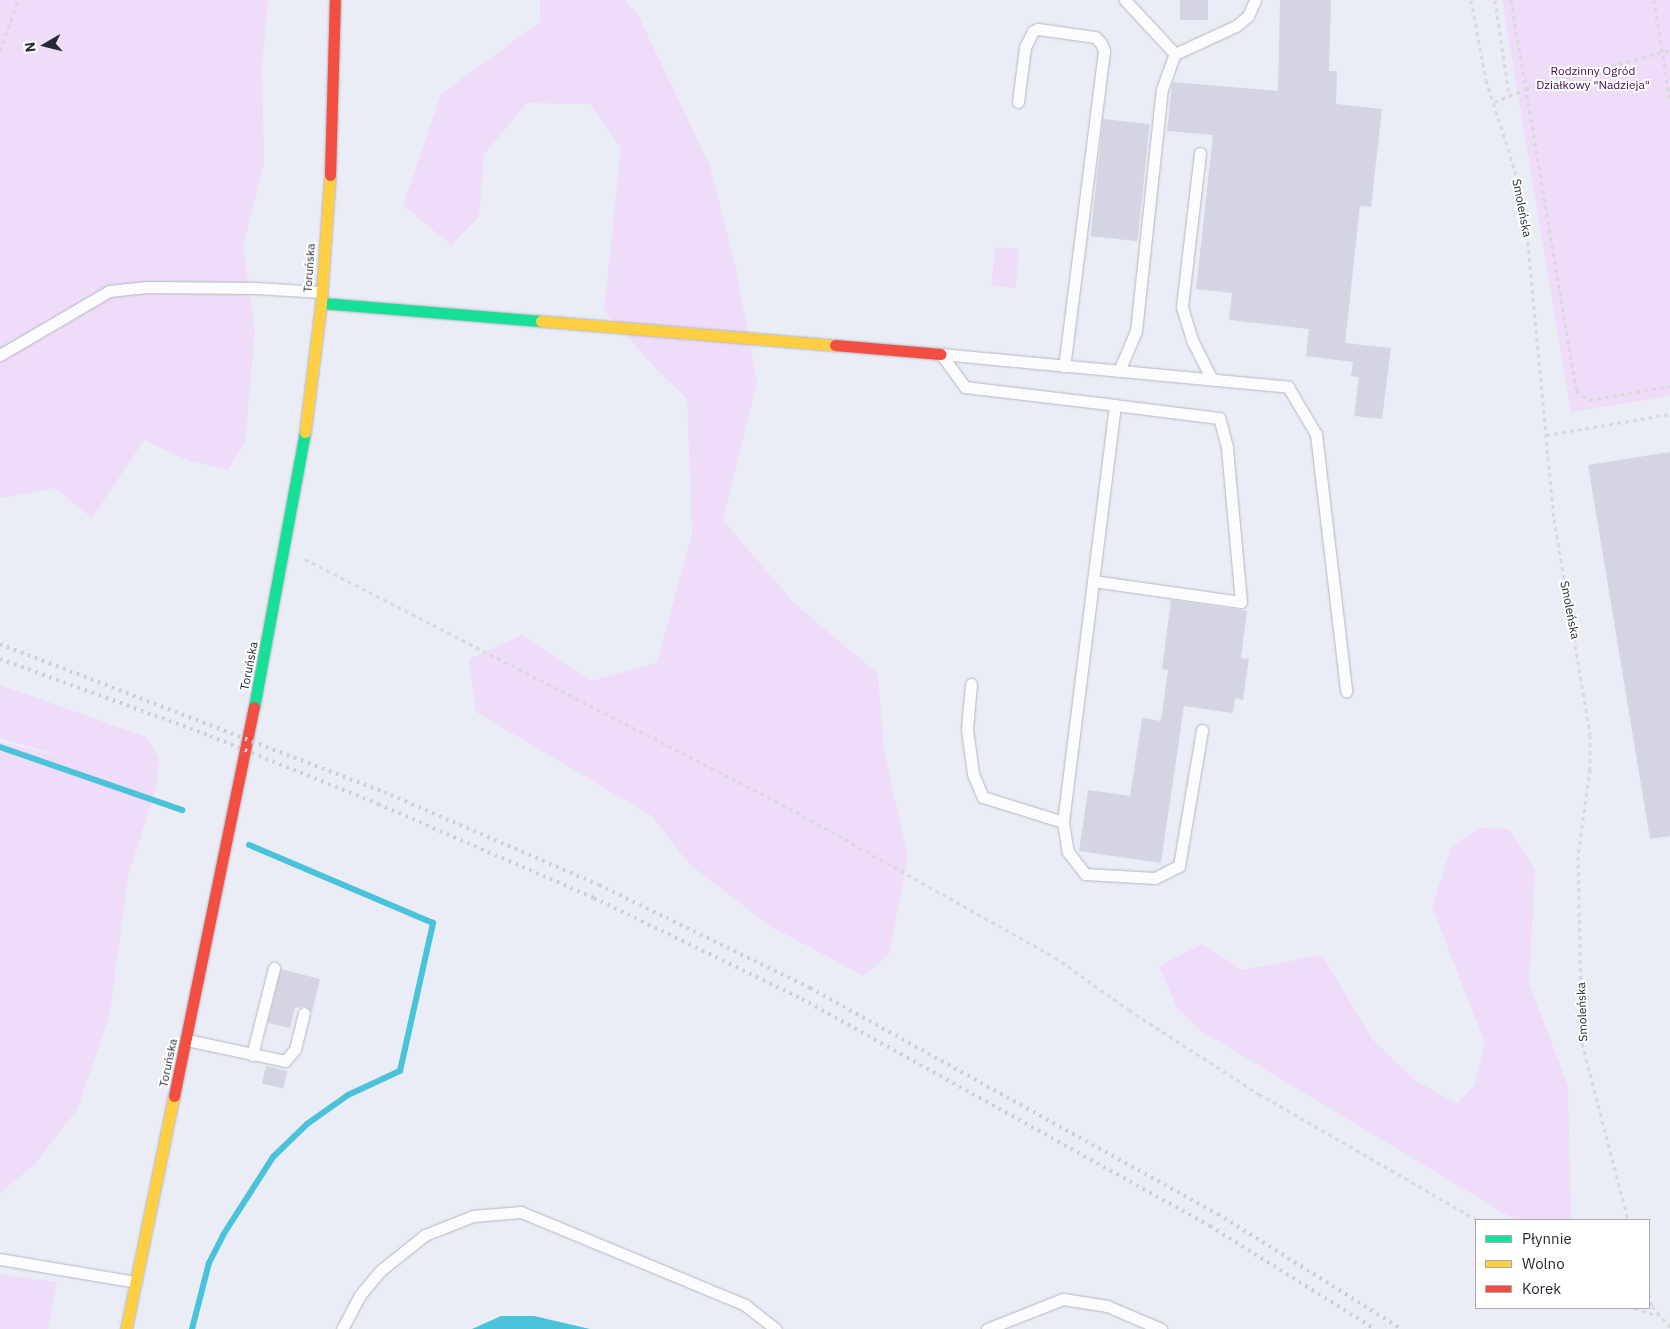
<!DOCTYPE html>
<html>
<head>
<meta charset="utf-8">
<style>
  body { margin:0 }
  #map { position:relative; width:1670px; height:1329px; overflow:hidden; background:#eaedf6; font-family:"IBM Plex Sans",sans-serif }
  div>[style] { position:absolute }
  .green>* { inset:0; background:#eedcf9; transform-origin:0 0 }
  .water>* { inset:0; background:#49c2da }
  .stream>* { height:6px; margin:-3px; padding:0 3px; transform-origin:3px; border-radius:3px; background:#49c2da }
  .building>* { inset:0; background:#d5d4e3; transform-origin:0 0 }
  .path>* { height:3px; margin-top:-1.5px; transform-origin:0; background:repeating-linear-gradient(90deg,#d9d9dc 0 4px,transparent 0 8px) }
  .roads { filter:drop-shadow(0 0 1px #b4b7c0) drop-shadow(0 0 1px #b4b7c0) }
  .lane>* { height:11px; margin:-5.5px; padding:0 5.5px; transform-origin:5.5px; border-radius:5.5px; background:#fcfcfe }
  .fast>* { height:11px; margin:-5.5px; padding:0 5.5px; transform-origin:5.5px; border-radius:5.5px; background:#16e098 }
  .slow>* { height:11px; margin:-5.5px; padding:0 5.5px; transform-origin:5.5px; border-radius:5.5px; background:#ffcf43 }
  .jam>* { height:11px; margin:-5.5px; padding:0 5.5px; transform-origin:5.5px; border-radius:5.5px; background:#f24e42 }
  .rail>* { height:4px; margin-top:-2px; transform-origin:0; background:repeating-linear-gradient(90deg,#ceced1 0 2.5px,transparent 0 7.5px) }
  span { translate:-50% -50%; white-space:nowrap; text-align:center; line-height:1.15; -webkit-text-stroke:4px #fff; paint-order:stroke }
  .park-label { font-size:12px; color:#41084e }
  .street-label { font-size:12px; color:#262a34 }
  .legend { position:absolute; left:1475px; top:1219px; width:175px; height:90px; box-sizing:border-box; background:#fff; border:1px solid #a8aaae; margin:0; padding:6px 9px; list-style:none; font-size:15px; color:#262a34 }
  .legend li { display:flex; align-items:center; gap:10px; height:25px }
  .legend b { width:25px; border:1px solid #a8aaae }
  .north { position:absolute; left:20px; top:20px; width:50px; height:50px; -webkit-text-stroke:4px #fff; paint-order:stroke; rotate:262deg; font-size:14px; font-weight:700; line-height:20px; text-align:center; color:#262a34 }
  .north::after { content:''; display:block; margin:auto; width:18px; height:22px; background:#262a34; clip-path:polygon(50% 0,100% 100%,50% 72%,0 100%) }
</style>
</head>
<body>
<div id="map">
  <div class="green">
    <div style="clip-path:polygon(0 0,268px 0,262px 66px,264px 163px,243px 246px,255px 331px,245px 442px,228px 470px,187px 460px,144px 440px,92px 518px,55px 488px,0 498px)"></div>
    <div style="clip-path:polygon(540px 0,625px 0,638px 15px,710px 166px,737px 273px,757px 382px,723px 520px,793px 602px,878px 674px,884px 751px,908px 857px,889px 954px,864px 976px,770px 926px,689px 864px,652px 816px,476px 712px,469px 659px,522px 635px,591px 681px,657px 663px,692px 534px,687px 399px,655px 368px,604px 310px,621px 148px,590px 104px,527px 103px,484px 154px,479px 217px,451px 245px,403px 205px,441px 94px,540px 22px)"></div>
    <div style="clip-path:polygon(1502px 0,1670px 0,1670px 396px,1571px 412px)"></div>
    <div style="left:995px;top:247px;width:24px;height:39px;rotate:5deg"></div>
    <div style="clip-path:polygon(0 685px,146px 737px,159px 759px,157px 786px,128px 875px,110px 1014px,77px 1110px,34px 1165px,0 1193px,0 742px,71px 759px,0 738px)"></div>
    <div style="clip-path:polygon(1479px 828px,1509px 829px,1535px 870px,1529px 984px,1568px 1085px,1571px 1220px,1515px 1220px,1200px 1030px,1177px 1008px,1159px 966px,1202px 944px,1242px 970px,1322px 955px,1373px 1040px,1416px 1081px,1457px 1104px,1474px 1086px,1485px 1043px,1432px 907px,1451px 848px)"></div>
    <div style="clip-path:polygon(0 1274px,57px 1282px,48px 1329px,0 1329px)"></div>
  </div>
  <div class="water">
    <div style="clip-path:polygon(501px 1316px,534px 1316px,590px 1329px,472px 1329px)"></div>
  </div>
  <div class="stream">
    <div style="left:0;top:747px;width:193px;rotate:19.1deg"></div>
    <div style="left:192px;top:1329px;width:68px;rotate:-75.6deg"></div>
    <div style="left:209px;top:1263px;width:31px;rotate:-63deg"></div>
    <div style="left:223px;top:1235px;width:93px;rotate:-57.3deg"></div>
    <div style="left:273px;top:1157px;width:47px;rotate:-44.1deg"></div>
    <div style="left:307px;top:1124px;width:50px;rotate:-35.3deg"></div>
    <div style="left:348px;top:1095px;width:57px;rotate:-24.8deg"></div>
    <div style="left:400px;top:1071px;width:152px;rotate:-77.4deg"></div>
    <div style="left:433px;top:923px;width:200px;rotate:-157deg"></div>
  </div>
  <div class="building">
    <div style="left:1180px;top:0;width:28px;height:20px"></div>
    <div style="clip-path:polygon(1280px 0,1331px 0,1329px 71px,1337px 71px,1336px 104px,1382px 109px,1371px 207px,1360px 206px,1345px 343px,1391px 348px,1382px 419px,1354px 416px,1359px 377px,1351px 376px,1353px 362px,1306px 356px,1309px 329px,1229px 320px,1232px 293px,1196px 289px,1213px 135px,1167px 131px,1172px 85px,1173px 82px,1278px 91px)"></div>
    <div style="left:1103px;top:119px;width:47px;height:118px;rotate:6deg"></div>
    <div style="clip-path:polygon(1670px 452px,1670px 836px,1650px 839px,1588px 465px)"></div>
    <div style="clip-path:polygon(1171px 600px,1247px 611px,1241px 658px,1249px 659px,1243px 700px,1235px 698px,1233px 713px,1184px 706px,1161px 863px,1079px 851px,1088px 790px,1130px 796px,1142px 718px,1161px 721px,1168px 670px,1162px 669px)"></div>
    <div style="clip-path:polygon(281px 969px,320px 979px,312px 1012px,305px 1006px,295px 1008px,290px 1028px,268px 1023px)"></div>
    <div style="left:266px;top:1066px;width:22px;height:18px;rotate:13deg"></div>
  </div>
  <div class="path">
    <div style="left:1471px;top:0;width:81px;rotate:79.4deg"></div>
    <div style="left:1486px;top:80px;width:96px;rotate:72.3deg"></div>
    <div style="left:1515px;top:171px;width:64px;rotate:79.2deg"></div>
    <div style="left:1527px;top:234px;width:286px;rotate:84.6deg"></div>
    <div style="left:1554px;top:519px;width:219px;rotate:80.5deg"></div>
    <div style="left:1590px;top:735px;width:34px;rotate:90deg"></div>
    <div style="left:1590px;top:769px;width:88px;rotate:97.9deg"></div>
    <div style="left:1578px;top:856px;width:187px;rotate:88.8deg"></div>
    <div style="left:1582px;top:1043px;width:183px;rotate:75.4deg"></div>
    <div style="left:1495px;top:0;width:96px;rotate:81.6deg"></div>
    <div style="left:1511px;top:0;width:395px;rotate:80.5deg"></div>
    <div style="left:1576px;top:390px;width:16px;rotate:38deg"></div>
    <div style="left:1589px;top:400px;width:82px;rotate:-9.8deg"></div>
    <div style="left:1654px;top:0;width:101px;rotate:80.9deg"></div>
    <div style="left:0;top:51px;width:54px;rotate:-70.6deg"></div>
    <div style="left:1494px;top:102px;width:35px;rotate:-22deg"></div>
    <div style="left:1526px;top:89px;width:149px;rotate:-15.2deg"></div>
    <div style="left:1546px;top:435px;width:126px;rotate:-9.6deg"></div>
    <div style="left:305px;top:559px;width:544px;rotate:27.22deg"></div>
    <div style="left:789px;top:808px;width:305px;rotate:29.3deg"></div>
    <div style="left:1055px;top:957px;width:91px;rotate:35.6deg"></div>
    <div style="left:1129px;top:1010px;width:155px;rotate:32.9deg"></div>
    <div style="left:1259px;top:1094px;width:252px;rotate:30deg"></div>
    <div style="left:1649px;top:1294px;width:12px;rotate:76deg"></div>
    <div style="left:1652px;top:1306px;width:28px;rotate:49deg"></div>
    <div style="left:1634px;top:1308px;width:25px;rotate:18deg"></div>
  </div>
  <div class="roads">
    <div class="lane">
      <div style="left:1125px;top:0;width:74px;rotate:47.2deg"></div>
      <div style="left:1018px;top:102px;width:55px;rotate:-82.7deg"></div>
      <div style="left:1025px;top:47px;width:18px;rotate:-63deg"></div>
      <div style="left:1033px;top:31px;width:5px;rotate:-22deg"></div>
      <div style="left:1038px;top:29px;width:58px;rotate:8deg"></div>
      <div style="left:1095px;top:37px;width:8px;rotate:45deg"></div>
      <div style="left:1101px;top:43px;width:9px;rotate:69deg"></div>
      <div style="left:1104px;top:51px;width:318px;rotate:97.2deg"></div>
      <div style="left:1200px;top:153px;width:155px;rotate:96.7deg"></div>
      <div style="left:1182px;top:307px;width:37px;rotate:73deg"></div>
      <div style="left:1193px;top:342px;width:42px;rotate:63.4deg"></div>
      <div style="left:941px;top:354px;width:41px;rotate:54deg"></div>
      <div style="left:965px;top:387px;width:151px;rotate:6.8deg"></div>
      <div style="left:1115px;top:405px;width:420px;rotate:97.1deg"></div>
      <div style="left:1063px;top:822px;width:30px;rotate:81deg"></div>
      <div style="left:1068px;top:852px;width:28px;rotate:52deg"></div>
      <div style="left:1085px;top:874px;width:70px;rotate:3.3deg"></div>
      <div style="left:1155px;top:878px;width:27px;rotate:-27deg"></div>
      <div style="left:1179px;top:866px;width:138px;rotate:-80.4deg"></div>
      <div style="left:941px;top:354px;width:349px;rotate:5.4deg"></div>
      <div style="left:1288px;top:387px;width:55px;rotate:59.2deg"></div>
      <div style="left:1316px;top:434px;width:259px;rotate:83.3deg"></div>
      <div style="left:0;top:355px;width:126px;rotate:-30.4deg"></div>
      <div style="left:109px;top:291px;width:38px;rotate:-6deg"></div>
      <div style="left:147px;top:287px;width:109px;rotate:0.5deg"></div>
      <div style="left:256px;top:288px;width:65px;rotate:3.5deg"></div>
      <div style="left:1119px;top:371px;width:43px;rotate:-67deg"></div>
      <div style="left:1136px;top:331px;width:243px;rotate:-83.9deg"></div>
      <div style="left:1162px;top:89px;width:37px;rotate:-70deg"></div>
      <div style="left:1175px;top:54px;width:67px;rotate:-24.7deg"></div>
      <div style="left:1236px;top:26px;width:16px;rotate:-40deg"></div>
      <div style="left:1248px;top:16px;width:17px;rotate:-66deg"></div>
      <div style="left:1093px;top:581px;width:149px;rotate:8.1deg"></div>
      <div style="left:1241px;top:602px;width:156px;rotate:-95.2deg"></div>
      <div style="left:1227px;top:447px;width:30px;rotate:-105deg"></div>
      <div style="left:1219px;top:418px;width:105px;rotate:-172.9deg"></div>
      <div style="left:971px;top:684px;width:45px;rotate:95.1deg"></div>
      <div style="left:967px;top:729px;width:45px;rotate:82.4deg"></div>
      <div style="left:973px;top:774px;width:25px;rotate:67deg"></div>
      <div style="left:983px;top:797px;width:84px;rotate:17.4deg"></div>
      <div style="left:187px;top:1040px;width:100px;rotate:12.1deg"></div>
      <div style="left:285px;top:1061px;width:16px;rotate:-50deg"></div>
      <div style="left:295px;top:1049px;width:37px;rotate:-76deg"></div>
      <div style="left:252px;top:1055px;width:90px;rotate:-75.8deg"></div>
      <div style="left:0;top:1259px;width:138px;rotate:9.6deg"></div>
      <div style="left:342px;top:1329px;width:38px;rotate:-62deg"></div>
      <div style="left:360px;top:1295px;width:31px;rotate:-50deg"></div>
      <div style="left:380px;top:1271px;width:58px;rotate:-38.7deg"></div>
      <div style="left:425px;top:1235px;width:52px;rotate:-21.6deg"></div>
      <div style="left:473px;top:1216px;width:48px;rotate:-4.8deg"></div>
      <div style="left:521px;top:1212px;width:243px;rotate:22.5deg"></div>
      <div style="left:745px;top:1305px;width:39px;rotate:38deg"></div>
      <div style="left:987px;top:1329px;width:82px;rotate:-21.5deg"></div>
      <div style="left:1063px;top:1299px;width:45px;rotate:9deg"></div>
      <div style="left:1107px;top:1306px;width:59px;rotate:23.1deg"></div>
    </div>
    <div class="fast">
      <div style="left:321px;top:303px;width:221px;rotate:4.7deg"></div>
      <div style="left:254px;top:707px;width:280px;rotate:-79.5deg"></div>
    </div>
    <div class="slow">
      <div style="left:541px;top:321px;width:295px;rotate:4.7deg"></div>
      <div style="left:305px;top:432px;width:130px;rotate:-82.9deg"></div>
      <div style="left:321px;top:303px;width:128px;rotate:-86deg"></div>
      <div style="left:126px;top:1329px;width:238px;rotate:-78.4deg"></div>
    </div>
    <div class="jam">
      <div style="left:330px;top:175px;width:175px;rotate:-88.4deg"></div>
      <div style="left:835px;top:345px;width:106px;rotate:4.9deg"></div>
      <div style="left:174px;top:1096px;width:397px;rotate:-78.4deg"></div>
    </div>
  </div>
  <div class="rail">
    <div style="left:0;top:644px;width:412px;rotate:21.1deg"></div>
    <div style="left:384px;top:792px;width:234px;rotate:23.4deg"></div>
    <div style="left:599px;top:885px;width:235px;rotate:26deg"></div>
    <div style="left:810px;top:988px;width:466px;rotate:29deg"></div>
    <div style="left:1218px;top:1214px;width:216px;rotate:32.1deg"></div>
    <div style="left:0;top:659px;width:224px;rotate:20.1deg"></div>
    <div style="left:210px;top:736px;width:181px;rotate:22deg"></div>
    <div style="left:378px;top:804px;width:236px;rotate:23.5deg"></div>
    <div style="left:594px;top:898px;width:231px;rotate:25.9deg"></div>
    <div style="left:802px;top:999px;width:467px;rotate:29.1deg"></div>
    <div style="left:1210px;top:1226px;width:195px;rotate:32deg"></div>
  </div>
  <div class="park-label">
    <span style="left:1593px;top:78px">Rodzinny Ogród<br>Działkowy "Nadzieja"</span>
  </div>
  <div class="street-label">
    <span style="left:1522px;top:208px;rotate:79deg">Smoleńska</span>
    <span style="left:309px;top:268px;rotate:-86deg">Toruńska</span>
    <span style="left:1570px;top:610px;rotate:79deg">Smoleńska</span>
    <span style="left:249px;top:666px;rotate:-79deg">Toruńska</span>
    <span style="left:1582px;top:1012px;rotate:-92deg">Smoleńska</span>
    <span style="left:168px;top:1063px;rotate:-78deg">Toruńska</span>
  </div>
  <ul class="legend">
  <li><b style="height:6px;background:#16e098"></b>Płynnie</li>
  <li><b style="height:6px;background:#ffcf43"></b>Wolno</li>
  <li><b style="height:6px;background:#f24e42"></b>Korek</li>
  </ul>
  <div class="north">N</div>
</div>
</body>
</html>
